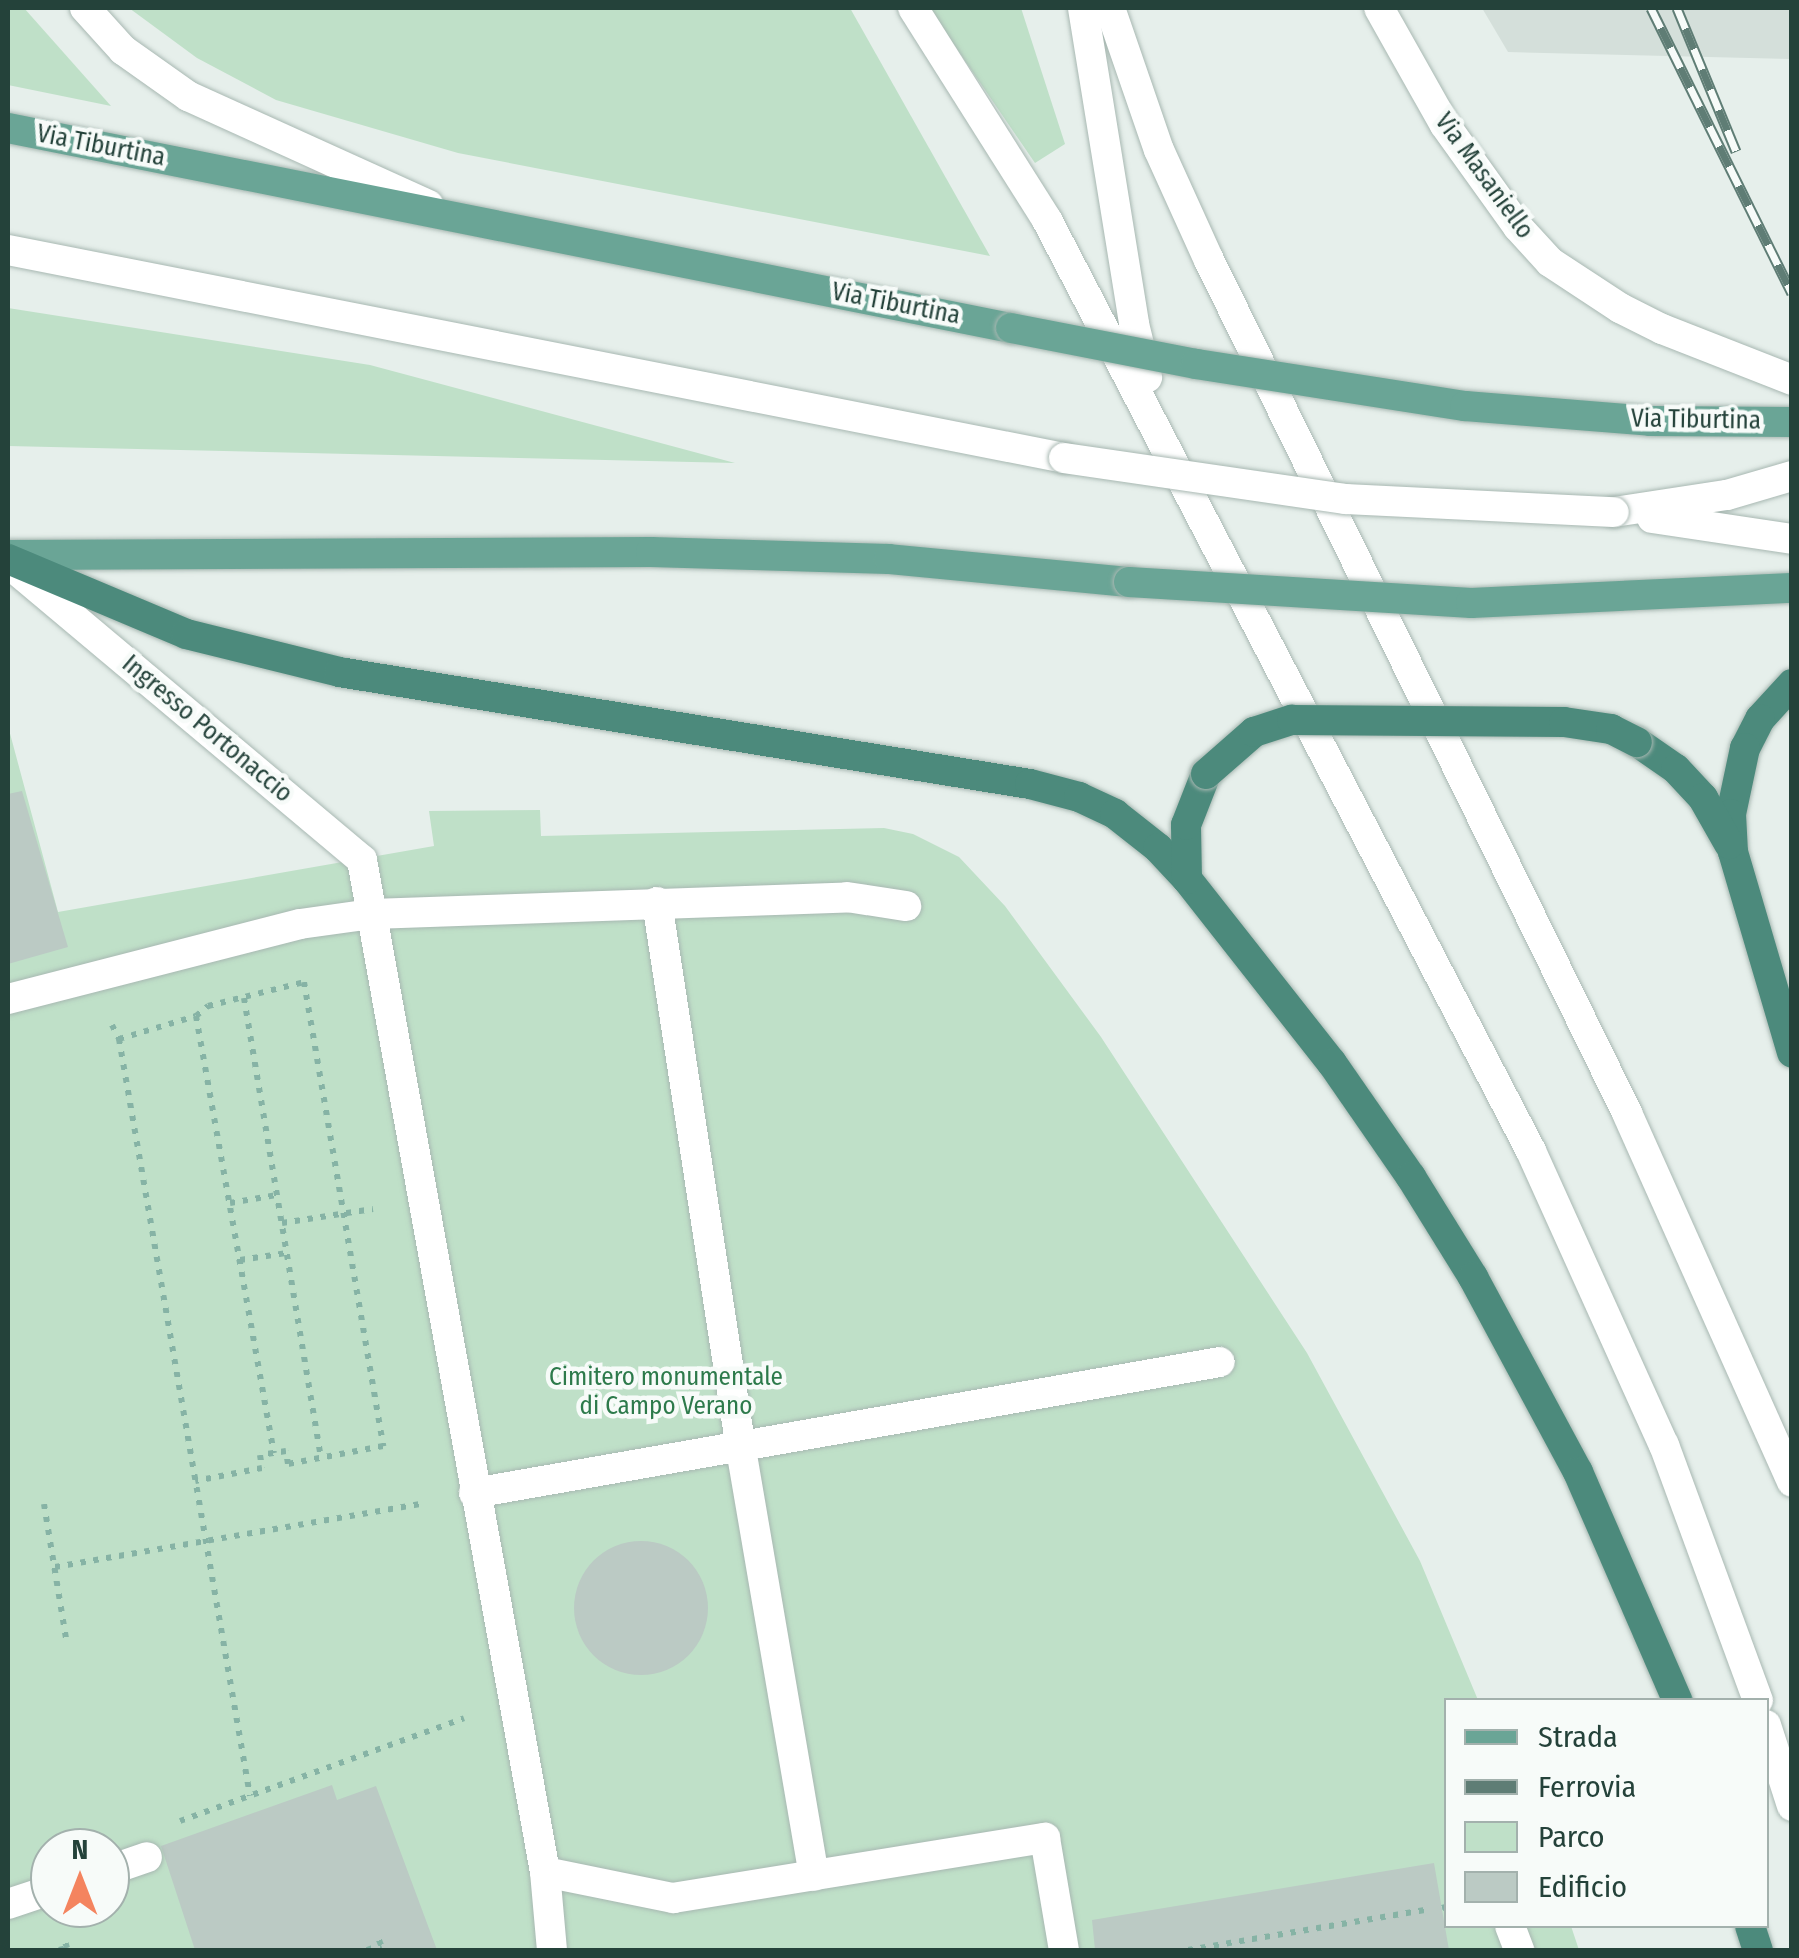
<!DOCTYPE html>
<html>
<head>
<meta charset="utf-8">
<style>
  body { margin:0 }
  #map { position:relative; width:1799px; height:1958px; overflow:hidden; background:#e6efeb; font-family:"Fira Sans Condensed",sans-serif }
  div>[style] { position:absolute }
  .built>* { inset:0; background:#d4dfda }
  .green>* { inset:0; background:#bfe0c8 }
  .building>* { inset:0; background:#bbcac4 }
  .round { border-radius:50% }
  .path>* { height:6px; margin-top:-3px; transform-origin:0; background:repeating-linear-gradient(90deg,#86b3a5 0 5px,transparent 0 13px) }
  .roads { filter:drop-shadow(0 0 2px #a8b8b2) drop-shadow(0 0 2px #a8b8b2) }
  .service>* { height:30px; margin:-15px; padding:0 15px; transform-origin:15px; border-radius:15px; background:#fff }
  .primary>* { height:30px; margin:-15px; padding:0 15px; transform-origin:15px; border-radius:15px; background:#6aa596 }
  .trunk>* { height:30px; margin:-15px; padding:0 15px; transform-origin:15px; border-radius:15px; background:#4c8a7c }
  .rail>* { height:11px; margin-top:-5.5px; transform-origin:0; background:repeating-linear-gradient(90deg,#f7fbf9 0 22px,#5f7d75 0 44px); box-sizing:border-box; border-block:2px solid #5f7d75 }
  .bridges { filter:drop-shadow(0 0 2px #a8b8b2) drop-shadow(0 0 2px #a8b8b2) }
  .service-bridge>* { height:30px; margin:-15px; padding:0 15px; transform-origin:15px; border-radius:15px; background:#fff }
  .primary-bridge>* { height:30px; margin:-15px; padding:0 15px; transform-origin:15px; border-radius:15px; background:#6aa596 }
  .trunk-bridge>* { height:30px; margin:-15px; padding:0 15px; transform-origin:15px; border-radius:15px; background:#4c8a7c }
  span { translate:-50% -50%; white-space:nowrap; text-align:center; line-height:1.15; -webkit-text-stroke:9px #f7fbf9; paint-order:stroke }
  .street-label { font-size:25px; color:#24423a }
  .park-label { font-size:25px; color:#2d7a4b }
  .frame { position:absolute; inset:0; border:10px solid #24423a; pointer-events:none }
  .legend { position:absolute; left:1444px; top:1698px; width:325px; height:230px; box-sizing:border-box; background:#f7fbf9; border:2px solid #a3b1ad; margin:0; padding:12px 18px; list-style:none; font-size:30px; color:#24423a }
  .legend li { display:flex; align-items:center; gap:20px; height:50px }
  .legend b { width:50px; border:2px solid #a3b1ad }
  .north { position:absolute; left:30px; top:1828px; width:100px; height:100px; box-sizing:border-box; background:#f7fbf9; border:2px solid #a3b1ad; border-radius:50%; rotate:0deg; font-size:28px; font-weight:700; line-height:40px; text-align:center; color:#24423a }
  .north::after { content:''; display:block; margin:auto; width:35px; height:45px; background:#f4845f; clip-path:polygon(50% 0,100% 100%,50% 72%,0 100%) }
</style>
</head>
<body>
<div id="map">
  <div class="built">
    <div style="clip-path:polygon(1482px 8px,1791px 8px,1791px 59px,1508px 52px)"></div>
  </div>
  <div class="green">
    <div style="clip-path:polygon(8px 8px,24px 8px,111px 106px,8px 85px)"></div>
    <div style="clip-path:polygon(129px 8px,850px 8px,990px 256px,458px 153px,276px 100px,197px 58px)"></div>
    <div style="clip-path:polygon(929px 8px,1021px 8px,1065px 144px,1035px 163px)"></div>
    <div style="clip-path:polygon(8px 308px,370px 365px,735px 463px,8px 446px)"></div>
    <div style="clip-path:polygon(evenodd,8px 726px,58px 912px,434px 846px,429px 811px,540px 810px,541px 836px,884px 828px,913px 834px,959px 857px,1005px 906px,1101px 1037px,1307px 1353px,1420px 1561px,1478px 1700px,1446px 1700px,1446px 1926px,1571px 1926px,1579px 1950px,8px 1950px,8px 726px,50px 1848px,110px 1848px,110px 1908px,50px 1908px,50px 1848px)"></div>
  </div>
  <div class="building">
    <div style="clip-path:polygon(22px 791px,68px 947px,8px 964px,8px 794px)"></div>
    <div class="round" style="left:574px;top:1541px;width:134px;height:134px"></div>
    <div style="clip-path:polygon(332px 1785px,337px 1800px,376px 1786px,437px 1950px,195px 1950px,161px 1846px)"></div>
    <div style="clip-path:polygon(1434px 1863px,1449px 1950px,1095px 1950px,1092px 1920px)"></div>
  </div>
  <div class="path">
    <div style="left:244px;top:998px;width:465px;rotate:80.5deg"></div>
    <div style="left:196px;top:1016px;width:444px;rotate:79.9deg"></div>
    <div style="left:112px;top:1025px;width:16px;rotate:63deg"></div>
    <div style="left:119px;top:1039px;width:768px;rotate:80.18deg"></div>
    <div style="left:119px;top:1039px;width:80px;rotate:-16.6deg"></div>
    <div style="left:196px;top:1016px;width:16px;rotate:-40deg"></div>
    <div style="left:208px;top:1006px;width:99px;rotate:-14deg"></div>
    <div style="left:304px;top:982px;width:471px;rotate:80.3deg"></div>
    <div style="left:383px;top:1446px;width:97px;rotate:169.3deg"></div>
    <div style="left:288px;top:1464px;width:13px;rotate:-99deg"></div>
    <div style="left:286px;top:1451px;width:26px;rotate:171deg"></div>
    <div style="left:260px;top:1455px;width:13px;rotate:81deg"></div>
    <div style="left:262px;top:1468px;width:68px;rotate:169deg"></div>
    <div style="left:230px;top:1203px;width:48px;rotate:-9.7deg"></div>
    <div style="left:282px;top:1223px;width:92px;rotate:-8.7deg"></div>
    <div style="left:240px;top:1260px;width:48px;rotate:-8.5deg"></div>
    <div style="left:44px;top:1504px;width:136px;rotate:80.7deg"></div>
    <div style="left:55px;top:1567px;width:375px;rotate:-9.8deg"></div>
    <div style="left:180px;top:1821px;width:302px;rotate:-19.9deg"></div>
    <div style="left:1442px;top:1908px;width:4px;rotate:-14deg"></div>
    <div style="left:59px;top:1950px;width:8px;rotate:-14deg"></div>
    <div style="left:67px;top:1948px;width:10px;rotate:-107deg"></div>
    <div style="left:367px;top:1950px;width:15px;rotate:-20deg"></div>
    <div style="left:381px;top:1945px;width:11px;rotate:-112deg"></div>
    <div style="left:1188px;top:1950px;width:246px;rotate:-9.6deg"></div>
  </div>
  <div class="roads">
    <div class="service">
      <div style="left:85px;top:8px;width:57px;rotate:47.9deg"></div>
      <div style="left:123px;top:50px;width:80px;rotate:35.3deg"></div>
      <div style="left:188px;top:96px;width:264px;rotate:24.4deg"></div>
      <div style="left:913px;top:8px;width:251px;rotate:57.7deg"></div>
      <div style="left:1047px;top:220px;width:1049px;rotate:62.53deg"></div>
      <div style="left:1531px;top:1151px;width:323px;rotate:65.7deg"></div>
      <div style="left:1664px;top:1445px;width:272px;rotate:69.8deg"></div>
      <div style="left:1083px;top:8px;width:320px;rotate:80.8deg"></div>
      <div style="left:1134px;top:324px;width:55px;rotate:76.2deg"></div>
      <div style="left:1110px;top:8px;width:150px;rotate:71deg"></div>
      <div style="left:1159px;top:150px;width:121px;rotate:65.6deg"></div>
      <div style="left:1209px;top:260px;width:950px;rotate:63.89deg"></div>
      <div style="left:1627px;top:1113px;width:404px;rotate:65.9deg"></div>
      <div style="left:1379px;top:8px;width:134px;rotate:60.6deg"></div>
      <div style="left:1445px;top:125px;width:125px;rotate:54.4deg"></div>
      <div style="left:1518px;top:227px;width:47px;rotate:47.6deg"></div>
      <div style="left:1550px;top:262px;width:84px;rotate:33.3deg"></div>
      <div style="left:1620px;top:308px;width:47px;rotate:26.6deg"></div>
      <div style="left:1662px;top:329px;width:140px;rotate:21.4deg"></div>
      <div style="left:8px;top:250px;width:1076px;rotate:11.14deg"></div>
      <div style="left:1614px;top:512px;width:114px;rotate:-8.6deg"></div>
      <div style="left:1727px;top:495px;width:68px;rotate:-16.3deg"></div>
      <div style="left:1652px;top:518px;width:142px;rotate:8.5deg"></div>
      <div style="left:8px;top:563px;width:462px;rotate:40deg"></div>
      <div style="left:362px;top:860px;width:1028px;rotate:79.75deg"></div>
      <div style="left:545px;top:1872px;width:78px;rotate:84.9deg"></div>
      <div style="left:657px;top:902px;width:553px;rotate:81.27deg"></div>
      <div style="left:741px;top:1449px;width:433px;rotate:80.3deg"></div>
      <div style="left:8px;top:999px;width:301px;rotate:-14.4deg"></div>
      <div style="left:300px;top:924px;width:73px;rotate:-7.9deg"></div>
      <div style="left:372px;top:914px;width:475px;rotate:-2deg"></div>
      <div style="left:847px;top:897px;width:60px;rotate:8.7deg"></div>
      <div style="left:474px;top:1493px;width:757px;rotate:-9.96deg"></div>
      <div style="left:1766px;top:1725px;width:85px;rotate:72.2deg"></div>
      <div style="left:110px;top:1870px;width:39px;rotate:-19deg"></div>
      <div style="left:545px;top:1872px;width:131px;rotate:11.5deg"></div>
      <div style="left:673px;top:1898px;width:377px;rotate:-9.2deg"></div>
      <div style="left:1045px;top:1838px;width:114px;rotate:80.4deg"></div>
      <div style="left:8px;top:1904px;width:44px;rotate:-18.4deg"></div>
      <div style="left:1510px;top:1926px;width:26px;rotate:69deg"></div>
    </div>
    <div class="primary">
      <div style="left:8px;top:128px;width:1023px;rotate:11.28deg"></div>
      <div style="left:8px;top:555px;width:643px;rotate:-0.27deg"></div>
      <div style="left:651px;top:552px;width:238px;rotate:1.7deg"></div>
      <div style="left:889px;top:559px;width:241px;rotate:5.5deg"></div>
    </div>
    <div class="trunk">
      <div style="left:8px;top:559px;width:193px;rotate:22.8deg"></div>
      <div style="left:186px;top:634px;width:158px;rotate:13.9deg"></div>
      <div style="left:339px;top:672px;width:700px;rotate:9.21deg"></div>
      <div style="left:1030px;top:784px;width:51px;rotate:14.9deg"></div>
      <div style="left:1079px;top:797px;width:40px;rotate:25deg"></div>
      <div style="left:1115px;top:814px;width:55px;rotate:38.3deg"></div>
      <div style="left:1158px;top:848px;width:42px;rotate:46.9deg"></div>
      <div style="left:1187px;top:879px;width:234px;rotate:51.8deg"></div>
      <div style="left:1332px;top:1063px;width:139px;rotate:55.3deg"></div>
      <div style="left:1411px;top:1177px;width:118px;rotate:58.2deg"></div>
      <div style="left:1473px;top:1277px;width:221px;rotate:61.7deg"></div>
      <div style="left:1578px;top:1472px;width:249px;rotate:66.5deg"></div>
      <div style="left:1792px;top:684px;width:47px;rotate:132.4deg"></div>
      <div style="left:1760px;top:719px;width:33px;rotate:117deg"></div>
      <div style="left:1745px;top:748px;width:67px;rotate:102deg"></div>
      <div style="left:1731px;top:814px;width:38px;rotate:87deg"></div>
      <div style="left:1733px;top:852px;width:209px;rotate:73.6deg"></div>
      <div style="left:1637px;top:742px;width:47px;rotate:34.7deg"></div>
      <div style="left:1676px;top:769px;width:40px;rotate:47deg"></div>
      <div style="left:1703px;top:798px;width:53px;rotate:60.5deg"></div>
      <div style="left:1187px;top:879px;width:54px;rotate:-91.1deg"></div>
      <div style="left:1186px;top:825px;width:55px;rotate:-68.6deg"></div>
      <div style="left:1750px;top:1926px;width:25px;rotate:72deg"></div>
    </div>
  </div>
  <div class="rail">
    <div style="left:1651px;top:8px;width:318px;rotate:63.7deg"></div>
    <div style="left:1677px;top:8px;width:155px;rotate:67.6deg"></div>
  </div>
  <div class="bridges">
    <div class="service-bridge">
      <div style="left:1064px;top:458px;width:284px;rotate:8.3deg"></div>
      <div style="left:1345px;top:499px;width:269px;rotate:2.8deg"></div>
    </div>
    <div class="primary-bridge">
      <div style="left:1011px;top:328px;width:188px;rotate:11deg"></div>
      <div style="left:1196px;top:364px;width:272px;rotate:8.9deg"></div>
      <div style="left:1465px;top:406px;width:186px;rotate:4.6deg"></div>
      <div style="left:1650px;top:421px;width:142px;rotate:0.4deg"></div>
      <div style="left:1129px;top:582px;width:343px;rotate:3.5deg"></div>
      <div style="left:1471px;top:603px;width:321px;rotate:-2.7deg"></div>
    </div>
    <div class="trunk-bridge">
      <div style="left:1206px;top:774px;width:64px;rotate:-41.2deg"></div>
      <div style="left:1254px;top:732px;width:40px;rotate:-18deg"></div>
      <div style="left:1292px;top:720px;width:272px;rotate:0.4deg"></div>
      <div style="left:1564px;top:722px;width:48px;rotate:8.5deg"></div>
      <div style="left:1611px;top:729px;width:29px;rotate:27deg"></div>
    </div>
  </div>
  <div class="street-label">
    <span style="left:101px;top:146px;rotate:11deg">Via Tiburtina</span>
    <span style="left:1484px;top:176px;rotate:54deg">Via Masaniello</span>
    <span style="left:896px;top:304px;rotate:11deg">Via Tiburtina</span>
    <span style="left:1696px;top:420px;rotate:1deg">Via Tiburtina</span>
    <span style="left:207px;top:729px;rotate:40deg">Ingresso Portonaccio</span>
  </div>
  <div class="park-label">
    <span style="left:666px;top:1392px">Cimitero monumentale<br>di Campo Verano</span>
  </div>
  <div class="frame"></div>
  <ul class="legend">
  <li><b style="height:12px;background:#6aa596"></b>Strada</li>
  <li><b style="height:12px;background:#5f7d75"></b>Ferrovia</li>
  <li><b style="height:28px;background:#bfe0c8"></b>Parco</li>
  <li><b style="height:28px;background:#bbcac4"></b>Edificio</li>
  </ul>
  <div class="north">N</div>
</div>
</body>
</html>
